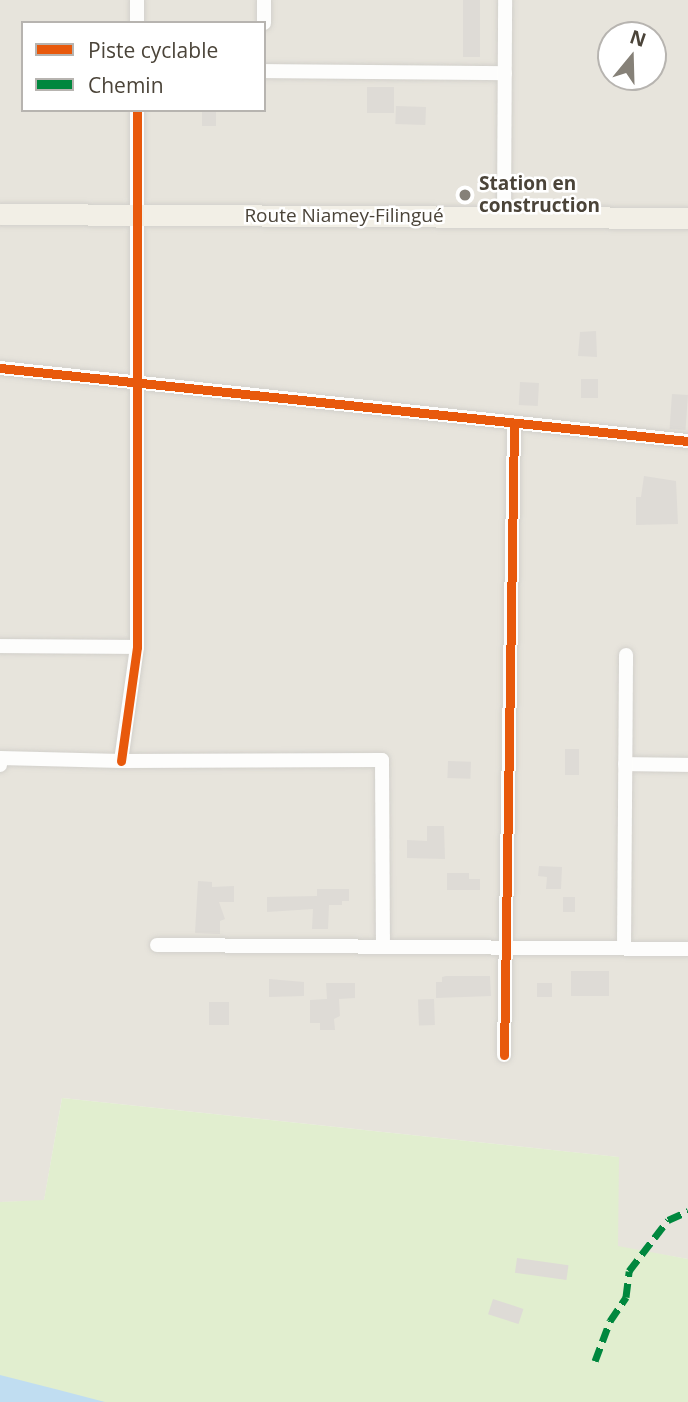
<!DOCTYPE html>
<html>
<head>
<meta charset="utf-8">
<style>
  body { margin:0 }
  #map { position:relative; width:688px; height:1402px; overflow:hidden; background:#f4f2ee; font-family:"Open Sans",sans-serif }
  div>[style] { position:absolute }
  .residential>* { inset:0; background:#e7e4dc }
  .green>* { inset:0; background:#e1eecf }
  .water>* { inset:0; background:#c0ddf1 }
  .building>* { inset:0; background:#dedbd6; transform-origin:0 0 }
  .roads { filter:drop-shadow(0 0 2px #d2d0cb) drop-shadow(0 0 2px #d2d0cb) }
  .minor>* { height:14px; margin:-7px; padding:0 7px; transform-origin:7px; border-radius:7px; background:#fdfdfc }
  .primary>* { height:21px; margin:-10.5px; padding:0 10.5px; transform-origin:10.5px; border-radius:10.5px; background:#f2efe6 }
  .quiet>* { height:7px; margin-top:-3.5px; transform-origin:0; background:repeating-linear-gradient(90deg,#00873e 0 14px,transparent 0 21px) }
  .cycleway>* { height:9px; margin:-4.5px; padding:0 4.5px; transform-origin:4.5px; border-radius:4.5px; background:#e8590c }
  .dots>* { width:19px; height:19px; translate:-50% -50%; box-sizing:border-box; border:4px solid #fff; border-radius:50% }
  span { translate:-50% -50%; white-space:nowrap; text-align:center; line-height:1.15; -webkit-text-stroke:5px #fff; paint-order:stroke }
  .poi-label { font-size:19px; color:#4b4439; font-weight:700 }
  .left { translate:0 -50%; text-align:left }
  .street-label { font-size:19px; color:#4b4439 }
  .legend { position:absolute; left:21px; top:21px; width:245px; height:91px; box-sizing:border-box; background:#fff; border:2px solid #b7b4b0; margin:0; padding:9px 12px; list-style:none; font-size:21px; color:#4b4439 }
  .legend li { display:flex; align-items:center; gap:14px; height:35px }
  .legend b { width:35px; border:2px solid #b7b4b0 }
  .north { position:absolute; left:597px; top:21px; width:70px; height:70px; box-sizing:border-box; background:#fff; border:2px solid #b7b4b0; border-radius:50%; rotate:19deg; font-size:19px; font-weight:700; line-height:28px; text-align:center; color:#4b4439 }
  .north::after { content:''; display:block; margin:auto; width:24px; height:32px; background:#868178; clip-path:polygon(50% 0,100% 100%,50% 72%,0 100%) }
</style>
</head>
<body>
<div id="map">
  <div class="residential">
    <div style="clip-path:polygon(evenodd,0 0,688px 0,688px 1259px,617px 1247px,618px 1157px,62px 1098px,44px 1201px,0 1202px,0 0,23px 23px,264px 23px,264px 110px,23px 110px,23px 23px,0 0,611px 35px,653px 35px,653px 77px,611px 77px,611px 35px)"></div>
  </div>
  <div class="green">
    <div style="clip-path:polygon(62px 1098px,619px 1157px,618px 1246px,688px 1259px,688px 1402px,0 1402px,0 1202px,44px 1200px)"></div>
  </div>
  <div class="water">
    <div style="clip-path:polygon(0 1375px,59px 1390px,105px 1402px,0 1402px)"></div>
  </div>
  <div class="building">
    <div style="left:463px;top:0;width:17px;height:57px"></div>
    <div style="left:394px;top:87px;width:26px;height:27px;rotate:90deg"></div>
    <div style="left:396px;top:106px;width:30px;height:18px;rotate:2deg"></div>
    <div style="left:202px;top:110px;width:14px;height:16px"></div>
    <div style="clip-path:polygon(596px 331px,597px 357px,578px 356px,580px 332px)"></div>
    <div style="left:581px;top:379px;width:17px;height:19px"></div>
    <div style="left:520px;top:382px;width:19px;height:23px;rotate:3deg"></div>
    <div style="left:672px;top:394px;width:16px;height:35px;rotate:4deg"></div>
    <div style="clip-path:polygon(644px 476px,676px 481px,678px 524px,636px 525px,636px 497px,641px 497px)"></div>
    <div style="left:565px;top:749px;width:14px;height:26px"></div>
    <div style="left:448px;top:761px;width:23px;height:17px;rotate:2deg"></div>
    <div style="clip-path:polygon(427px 826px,444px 826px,445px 859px,407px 858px,407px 840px,427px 841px)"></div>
    <div style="clip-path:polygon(539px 866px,562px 867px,561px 889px,546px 889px,547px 877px,538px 876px)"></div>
    <div style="clip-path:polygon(447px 873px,469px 873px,469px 879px,480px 879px,480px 890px,447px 890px)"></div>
    <div style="clip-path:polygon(198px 881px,212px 882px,212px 887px,234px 886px,234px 902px,219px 902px,225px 919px,220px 921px,220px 934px,195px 933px)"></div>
    <div style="clip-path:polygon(317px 889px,349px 889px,349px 901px,342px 901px,342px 905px,329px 905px,328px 929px,312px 929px,313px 909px,267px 912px,267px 897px,317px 896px)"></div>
    <div style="left:563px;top:897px;width:12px;height:15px"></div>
    <div style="left:571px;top:971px;width:38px;height:25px"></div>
    <div style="clip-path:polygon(446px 976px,490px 976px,491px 996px,436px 998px,436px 982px,442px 982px,442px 977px)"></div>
    <div style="clip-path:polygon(269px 979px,304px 982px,304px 996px,269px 997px)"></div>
    <div style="clip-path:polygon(326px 983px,355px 983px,355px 998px,339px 999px,340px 1016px,334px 1019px,335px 1030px,320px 1030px,320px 1023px,310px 1023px,310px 1000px,327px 999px)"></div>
    <div style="left:537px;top:983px;width:15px;height:14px"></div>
    <div style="left:434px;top:999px;width:26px;height:16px;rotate:88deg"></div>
    <div style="left:209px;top:1002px;width:20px;height:23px"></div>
    <div style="left:517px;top:1258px;width:52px;height:15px;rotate:8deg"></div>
    <div style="left:493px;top:1299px;width:32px;height:16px;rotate:18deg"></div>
  </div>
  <div class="roads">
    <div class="minor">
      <div style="left:137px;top:23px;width:23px;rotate:-90deg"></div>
      <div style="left:264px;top:23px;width:23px;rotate:-90deg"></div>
      <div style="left:264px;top:71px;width:241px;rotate:0.5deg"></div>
      <div style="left:504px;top:216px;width:216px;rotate:-89.7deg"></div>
      <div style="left:0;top:368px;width:692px;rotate:6.06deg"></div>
      <div style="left:0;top:646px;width:137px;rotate:0.4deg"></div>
      <div style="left:121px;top:761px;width:115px;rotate:-82deg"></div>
      <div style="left:137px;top:647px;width:537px;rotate:-90deg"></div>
      <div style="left:625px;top:764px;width:63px;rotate:0.9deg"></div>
      <div style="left:0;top:765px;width:7px;rotate:-90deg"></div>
      <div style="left:0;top:758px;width:121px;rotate:1.4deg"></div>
      <div style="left:121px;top:761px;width:261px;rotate:-0.2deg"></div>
      <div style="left:382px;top:760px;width:187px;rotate:89.7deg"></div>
      <div style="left:157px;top:945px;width:531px;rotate:0.43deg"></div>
      <div style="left:624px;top:948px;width:293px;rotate:-89.6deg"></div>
      <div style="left:504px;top:1055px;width:632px;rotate:-89.09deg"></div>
    </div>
    <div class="primary">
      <div style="left:0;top:214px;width:688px;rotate:0.33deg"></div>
    </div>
  </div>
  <div class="quiet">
    <div style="left:595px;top:1361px;width:43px;rotate:-69.4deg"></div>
    <div style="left:610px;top:1321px;width:29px;rotate:-56deg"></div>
    <div style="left:626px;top:1297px;width:26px;rotate:-83deg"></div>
    <div style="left:629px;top:1271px;width:64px;rotate:-52.6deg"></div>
    <div style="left:668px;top:1220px;width:22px;rotate:-24deg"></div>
  </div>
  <div class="cycleway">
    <div style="left:0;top:368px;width:692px;rotate:6.06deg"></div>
    <div style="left:121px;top:761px;width:115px;rotate:-82deg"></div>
    <div style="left:137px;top:647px;width:537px;rotate:-90deg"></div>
    <div style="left:504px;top:1055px;width:632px;rotate:-89.09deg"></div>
  </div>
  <div class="dots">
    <div style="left:465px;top:195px;background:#868178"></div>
  </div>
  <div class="poi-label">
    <span class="left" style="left:479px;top:195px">Station en<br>construction</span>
  </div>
  <div class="street-label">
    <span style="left:344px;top:216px">Route Niamey-Filingué</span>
  </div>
  <ul class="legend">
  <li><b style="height:9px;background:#e8590c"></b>Piste cyclable</li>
  <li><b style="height:9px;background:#00873e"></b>Chemin</li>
  </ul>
  <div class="north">N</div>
</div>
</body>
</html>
